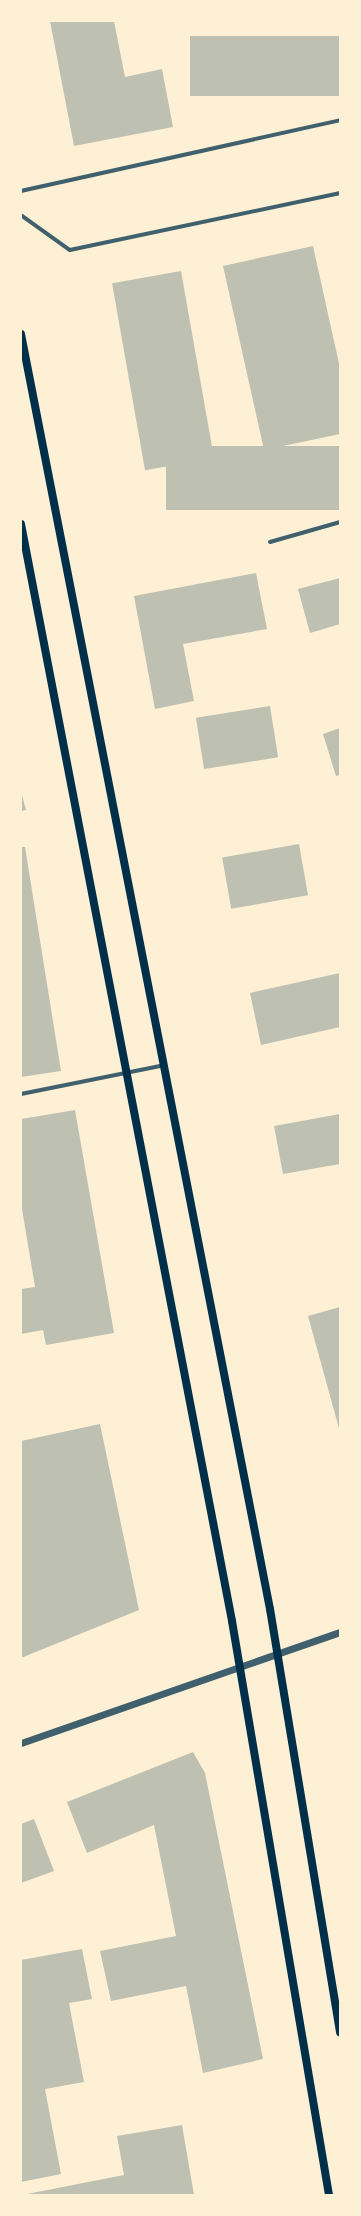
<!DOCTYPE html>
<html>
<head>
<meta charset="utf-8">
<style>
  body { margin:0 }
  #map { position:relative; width:361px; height:2216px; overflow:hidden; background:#fdf0d5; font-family:"Archivo Narrow",sans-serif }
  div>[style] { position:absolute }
  .building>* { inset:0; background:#bec0b2; transform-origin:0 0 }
  .pedestrian>* { height:3.5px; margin:-1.75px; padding:0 1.75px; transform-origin:1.75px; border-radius:1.75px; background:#3f606c }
  .minor>* { height:4px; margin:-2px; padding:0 2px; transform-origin:2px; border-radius:2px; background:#3f606c }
  .tertiary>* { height:7px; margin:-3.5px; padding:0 3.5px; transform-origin:3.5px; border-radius:3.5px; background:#3f606c }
  .secondary>* { height:8px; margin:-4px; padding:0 4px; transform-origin:4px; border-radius:4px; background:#003049 }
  span { translate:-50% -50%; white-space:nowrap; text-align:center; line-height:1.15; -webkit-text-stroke:3px #fdf0d5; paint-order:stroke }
  .frame { position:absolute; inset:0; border:22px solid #fdf0d5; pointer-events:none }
</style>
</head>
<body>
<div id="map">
  <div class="building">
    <div style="clip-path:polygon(50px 21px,114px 21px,125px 77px,162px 69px,173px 127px,74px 146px)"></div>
    <div style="left:340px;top:36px;width:60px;height:150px;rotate:90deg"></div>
    <div style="clip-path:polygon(313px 246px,340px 368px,340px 434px,264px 450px,223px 266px)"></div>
    <div style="left:181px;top:271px;width:190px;height:70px;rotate:80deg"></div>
    <div style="left:340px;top:446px;width:64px;height:174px;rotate:90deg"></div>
    <div style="clip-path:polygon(256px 573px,267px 629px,183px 644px,194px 701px,155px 709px,134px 596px)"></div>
    <div style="clip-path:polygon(340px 578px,340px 624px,310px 633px,298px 589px)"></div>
    <div style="left:270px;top:706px;width:52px;height:75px;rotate:81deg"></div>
    <div style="clip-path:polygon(340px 728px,340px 775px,336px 776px,323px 734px)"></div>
    <div style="clip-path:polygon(21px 791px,26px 810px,21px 811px)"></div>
    <div style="left:299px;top:844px;width:52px;height:78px;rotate:80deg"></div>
    <div style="clip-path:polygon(21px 847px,25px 847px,61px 1071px,21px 1077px)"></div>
    <div style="clip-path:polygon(340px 973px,340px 1027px,261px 1045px,250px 993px)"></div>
    <div style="clip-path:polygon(75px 1110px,114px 1333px,46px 1345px,43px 1330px,21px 1334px,21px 1289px,35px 1287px,21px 1203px,21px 1119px)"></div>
    <div style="clip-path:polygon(340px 1114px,340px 1164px,283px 1174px,274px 1126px)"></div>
    <div style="clip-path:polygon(340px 1307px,340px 1432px,308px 1316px)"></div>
    <div style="clip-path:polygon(100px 1424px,139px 1610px,21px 1658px,21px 1441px)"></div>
    <div style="clip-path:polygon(193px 1752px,205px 1773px,263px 2059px,203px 2073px,186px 1986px,111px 2001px,100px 1951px,176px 1936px,154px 1825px,87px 1853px,67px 1802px)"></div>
    <div style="clip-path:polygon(34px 1819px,54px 1871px,21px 1883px,21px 1824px)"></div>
    <div style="clip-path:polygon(82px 1949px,92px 1999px,69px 2003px,84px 2082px,45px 2089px,61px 2174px,21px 2182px,21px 1960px)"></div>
    <div style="clip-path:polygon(182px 2125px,194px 2195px,22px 2195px,124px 2175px,117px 2136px)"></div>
  </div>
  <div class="pedestrian">
    <div style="left:21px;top:191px;width:327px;rotate:-12.5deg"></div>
    <div style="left:21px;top:215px;width:60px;rotate:35.5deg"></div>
    <div style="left:70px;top:250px;width:276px;rotate:-11.9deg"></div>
  </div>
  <div class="minor">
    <div style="left:270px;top:542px;width:73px;rotate:-15.9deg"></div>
    <div style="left:21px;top:1094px;width:147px;rotate:-11.4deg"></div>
  </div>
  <div class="tertiary">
    <div style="left:21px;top:1743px;width:338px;rotate:-19.2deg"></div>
  </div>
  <div class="secondary">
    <div style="left:21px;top:334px;width:1299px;rotate:78.95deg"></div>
    <div style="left:270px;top:1609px;width:429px;rotate:80.6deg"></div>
    <div style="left:21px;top:524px;width:1117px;rotate:79.11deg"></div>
    <div style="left:232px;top:1621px;width:582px;rotate:80.41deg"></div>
  </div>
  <div class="frame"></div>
</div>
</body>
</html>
